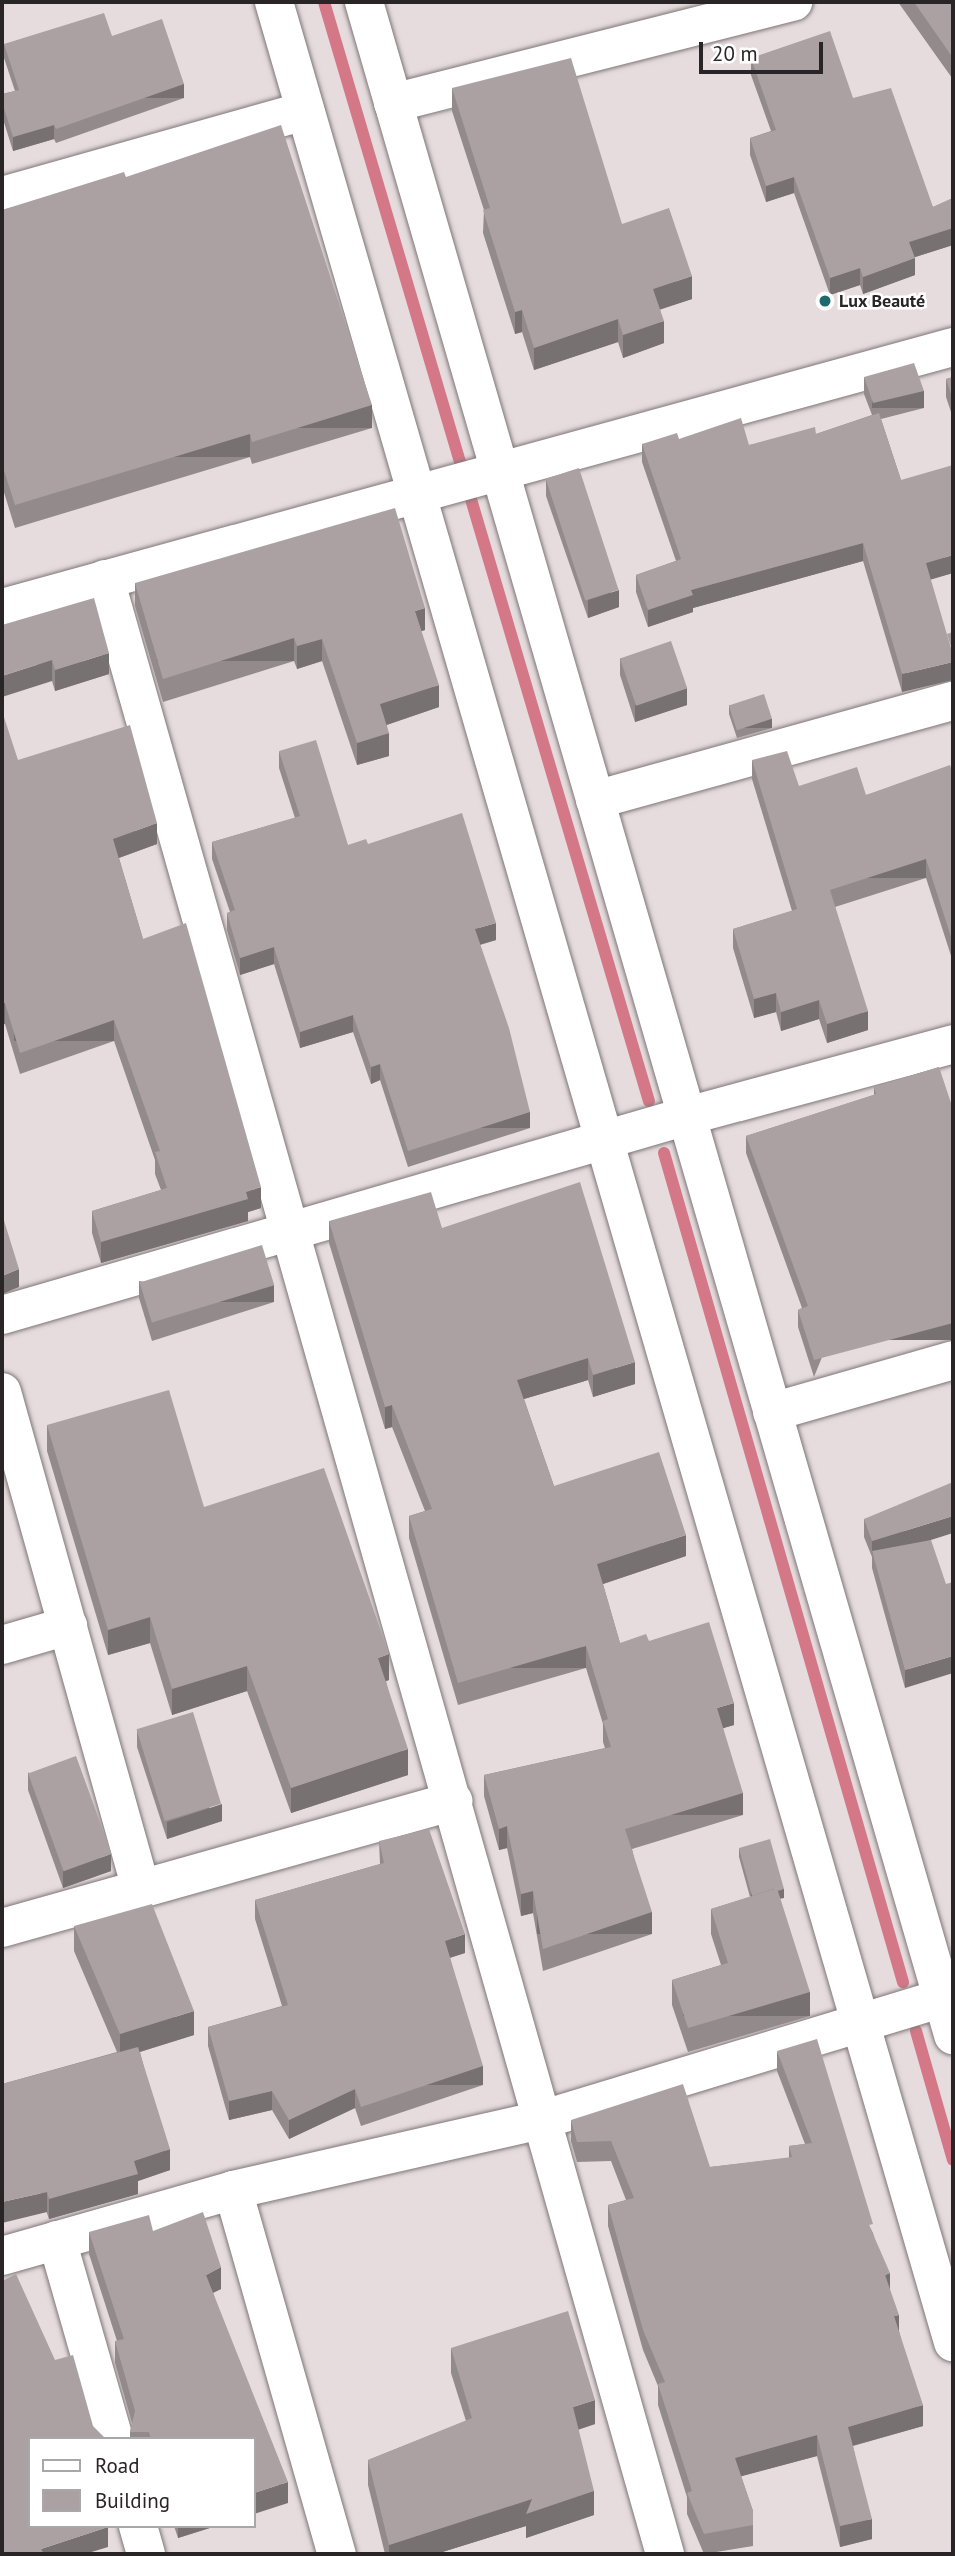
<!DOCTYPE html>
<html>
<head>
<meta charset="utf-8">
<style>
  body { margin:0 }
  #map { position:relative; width:955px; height:2556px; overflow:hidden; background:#e6dcdd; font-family:"PT Sans",sans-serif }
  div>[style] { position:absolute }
  .stream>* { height:12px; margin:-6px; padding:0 6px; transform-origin:6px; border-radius:6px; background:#d47887 }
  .roads { filter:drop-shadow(0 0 2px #7f7677) drop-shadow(0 0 2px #7f7677) }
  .street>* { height:38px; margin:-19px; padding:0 19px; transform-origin:19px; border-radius:19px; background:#fff }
  .wall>* { inset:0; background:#938a8b }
  .shaded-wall>* { inset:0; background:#787171; transform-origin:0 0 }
  .building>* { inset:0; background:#aba1a2; transform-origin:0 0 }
  .dots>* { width:19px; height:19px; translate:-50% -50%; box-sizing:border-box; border:4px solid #fff; border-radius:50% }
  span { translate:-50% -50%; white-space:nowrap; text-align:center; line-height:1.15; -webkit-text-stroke:5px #fff; paint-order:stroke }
  .poi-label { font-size:18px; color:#292526; font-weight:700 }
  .left { translate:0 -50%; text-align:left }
  .frame { position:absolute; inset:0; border:4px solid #292526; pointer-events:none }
  .legend { position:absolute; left:28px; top:2437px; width:228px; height:91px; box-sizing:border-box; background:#fff; border:2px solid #a9a8a8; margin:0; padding:9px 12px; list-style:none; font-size:21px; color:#292526 }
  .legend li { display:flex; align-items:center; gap:14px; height:35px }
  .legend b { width:35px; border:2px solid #a9a8a8 }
  .scale { position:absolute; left:699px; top:42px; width:124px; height:32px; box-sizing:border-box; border:4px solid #292526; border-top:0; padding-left:9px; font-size:21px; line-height:24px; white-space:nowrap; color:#292526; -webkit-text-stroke:5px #fff; paint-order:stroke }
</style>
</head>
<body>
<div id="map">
  <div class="stream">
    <div style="left:324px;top:2px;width:1146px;rotate:73.53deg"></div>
    <div style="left:664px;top:1153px;width:863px;rotate:73.92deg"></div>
    <div style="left:916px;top:2031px;width:134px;rotate:74deg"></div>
  </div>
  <div class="roads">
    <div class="street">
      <div style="left:274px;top:2px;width:2437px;rotate:73.82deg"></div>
      <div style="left:364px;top:2px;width:2117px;rotate:73.84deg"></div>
      <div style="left:393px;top:103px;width:413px;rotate:-14.2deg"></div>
      <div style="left:2px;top:196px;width:315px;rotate:-15.7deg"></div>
      <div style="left:105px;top:579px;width:2053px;rotate:74.17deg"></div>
      <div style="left:2px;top:608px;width:986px;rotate:-15.35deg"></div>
      <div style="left:595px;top:800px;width:371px;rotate:-15.5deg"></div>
      <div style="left:2px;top:1315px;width:713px;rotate:-16.2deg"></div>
      <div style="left:687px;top:1116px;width:276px;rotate:-15.1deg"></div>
      <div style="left:2px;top:1392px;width:516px;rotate:74.37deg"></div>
      <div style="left:772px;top:1412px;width:188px;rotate:-16deg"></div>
      <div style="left:2px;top:1645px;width:69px;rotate:-16.1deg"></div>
      <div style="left:2px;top:1928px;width:469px;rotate:-15.7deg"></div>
      <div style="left:233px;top:2190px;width:379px;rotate:74.1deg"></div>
      <div style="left:57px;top:2240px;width:207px;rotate:74deg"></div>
      <div style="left:2px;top:2256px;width:240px;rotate:-15.9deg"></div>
      <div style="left:233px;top:2190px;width:316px;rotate:-12.8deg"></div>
      <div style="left:541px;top:2120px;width:431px;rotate:-16.9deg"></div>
      <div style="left:138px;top:2526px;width:29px;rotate:74deg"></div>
    </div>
  </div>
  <div class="wall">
    <div style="clip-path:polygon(898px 2px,953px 2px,953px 87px,952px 85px,952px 78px)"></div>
    <div style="clip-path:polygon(112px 36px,184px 98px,56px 143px,54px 139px,13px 151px,2px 116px,2px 94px,15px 91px,4px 58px,4px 44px)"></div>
    <div style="clip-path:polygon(751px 58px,853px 98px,933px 207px,953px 198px,953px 245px,915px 257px,915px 275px,863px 294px,860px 285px,830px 295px,794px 193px,766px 202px,750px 155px,750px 138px,771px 131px,751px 75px)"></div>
    <div style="clip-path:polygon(452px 88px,622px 224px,692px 299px,660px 309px,664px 343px,623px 358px,618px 342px,534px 370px,522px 332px,515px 334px,483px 233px,484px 210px,452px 111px)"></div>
    <div style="clip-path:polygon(126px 177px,372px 428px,252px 464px,250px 457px,15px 528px,2px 486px,2px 209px,2px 210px)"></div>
    <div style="clip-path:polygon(864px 377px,924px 408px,881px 419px,901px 480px,953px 573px,931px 579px,902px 692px,863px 561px,693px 608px,693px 612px,648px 627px,636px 592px,636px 575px,676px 561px,642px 462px,642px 444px,679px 439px,749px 445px,816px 434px,872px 415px,864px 394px)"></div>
    <div style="clip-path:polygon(953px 377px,953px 418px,946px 397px,946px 379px)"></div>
    <div style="clip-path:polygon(546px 479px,619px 607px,588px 618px,546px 496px)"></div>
    <div style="clip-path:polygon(135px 583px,425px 630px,421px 631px,439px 707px,387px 725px,389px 756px,357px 765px,322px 661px,297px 669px,294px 661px,163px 702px,135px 606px)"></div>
    <div style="clip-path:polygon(2px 625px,109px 674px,55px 691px,52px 681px)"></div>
    <div style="clip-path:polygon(620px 658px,687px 705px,635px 722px,620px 675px)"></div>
    <div style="clip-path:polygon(729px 705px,772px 728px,737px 738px,729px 714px)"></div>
    <div style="clip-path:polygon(279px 751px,348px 845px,368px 844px,496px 940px,480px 945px,530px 1128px,408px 1167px,380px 1080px,371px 1084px,353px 1032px,300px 1048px,274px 964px,240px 975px,227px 930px,227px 913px,230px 912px,212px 859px,212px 842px,295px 818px,279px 768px)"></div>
    <div style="clip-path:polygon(18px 760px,157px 844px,119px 858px,143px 939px,261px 1208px,248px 1212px,248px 1221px,101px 1263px,92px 1233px,92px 1211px,161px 1190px,155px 1174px,155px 1160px,114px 1041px,20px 1074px,5px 1024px,2px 1025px)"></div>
    <div style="clip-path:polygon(752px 760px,799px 786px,866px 795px,953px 774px,953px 962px,926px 878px,835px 907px,868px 1030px,827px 1043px,819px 1019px,781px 1031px,776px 1012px,754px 1018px,733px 948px,733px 929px,792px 911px,752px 779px)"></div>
    <div style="clip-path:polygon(939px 1067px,814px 1377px,798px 1327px,798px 1310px,802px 1308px,746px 1153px,746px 1136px,874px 1095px,874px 1087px)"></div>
    <div style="clip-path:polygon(329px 1221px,442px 1228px,635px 1384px,593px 1397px,588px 1380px,524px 1399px,554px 1486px,686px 1556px,603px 1584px,620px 1643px,649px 1641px,734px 1725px,723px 1728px,743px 1815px,632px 1849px,652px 1934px,543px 1971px,533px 1913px,521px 1916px,507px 1848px,499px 1850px,484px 1796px,484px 1775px,605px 1748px,603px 1742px,603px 1724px,586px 1668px,458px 1705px,409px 1538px,409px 1516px,425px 1511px,392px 1427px,385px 1429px,329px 1243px)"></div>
    <div style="clip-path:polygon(139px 1281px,274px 1302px,152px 1341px,139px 1298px)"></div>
    <div style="clip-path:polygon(47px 1425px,204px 1507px,389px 1680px,386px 1681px,408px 1775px,291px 1813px,247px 1691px,172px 1715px,150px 1643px,108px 1655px,47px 1451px)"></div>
    <div style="clip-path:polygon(864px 1519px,931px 1540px,905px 1688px,872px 1568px,872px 1557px,864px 1537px)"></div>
    <div style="clip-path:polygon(137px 1730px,222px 1821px,167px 1839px,137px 1747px)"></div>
    <div style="clip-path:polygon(28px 1772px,111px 1871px,63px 1888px,28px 1790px)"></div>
    <div style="clip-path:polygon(379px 1841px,465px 1953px,450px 1958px,483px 2085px,361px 2126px,355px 2108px,289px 2139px,272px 2110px,229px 2120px,208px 2046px,208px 2027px,282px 2006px,255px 1919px,255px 1900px,380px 1864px)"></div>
    <div style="clip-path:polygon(739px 1848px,784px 1898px,780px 1899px,810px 2016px,688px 2052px,672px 2005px,672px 1980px,721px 1965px,711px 1934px,711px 1909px,750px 1897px,739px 1857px)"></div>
    <div style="clip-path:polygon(74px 1926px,194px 2035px,140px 2052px,170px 2170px,138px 2181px,138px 2194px,49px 2219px,2px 2084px,117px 2052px,74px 1951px)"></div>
    <div style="clip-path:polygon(777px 2051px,873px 2233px,890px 2291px,899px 2331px,923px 2426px,853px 2446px,872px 2539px,840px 2547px,817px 2456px,741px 2476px,753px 2511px,753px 2546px,704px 2554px,687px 2514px,687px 2497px,658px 2405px,658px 2386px,643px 2350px,608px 2226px,608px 2205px,626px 2200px,611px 2161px,577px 2162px,571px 2141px,571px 2120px,710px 2167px,789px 2158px,789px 2146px,805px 2144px,777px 2071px)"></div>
    <div style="clip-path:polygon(153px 2231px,221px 2289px,213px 2293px,288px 2503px,254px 2439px,130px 2439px,130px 2432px,132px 2423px,115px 2363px,115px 2341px,117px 2341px,89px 2254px,89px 2232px)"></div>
    <div style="clip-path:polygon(451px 2348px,595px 2424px,578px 2430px,594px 2515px,526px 2538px,526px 2526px,436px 2554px,385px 2554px,368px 2485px,368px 2460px,466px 2421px,451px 2373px)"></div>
    <div style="clip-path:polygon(174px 2526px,216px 2526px,178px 2538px)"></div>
  </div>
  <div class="shaded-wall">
    <div style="left:184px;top:84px;width:14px;height:136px;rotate:90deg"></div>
    <div style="clip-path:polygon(54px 125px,54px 139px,13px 151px,13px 137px)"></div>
    <div style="clip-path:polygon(794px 177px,794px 193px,766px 202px,766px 186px)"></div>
    <div style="clip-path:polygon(953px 228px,953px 245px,909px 259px,909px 242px)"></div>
    <div style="clip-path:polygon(915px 258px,915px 275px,863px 294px,863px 277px)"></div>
    <div style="clip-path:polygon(860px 268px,860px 285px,830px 295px,830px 278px)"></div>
    <div style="clip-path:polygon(692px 276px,692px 299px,653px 312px,653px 289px)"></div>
    <div style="clip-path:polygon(522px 310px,522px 332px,515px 334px,515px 312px)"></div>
    <div style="clip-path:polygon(618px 319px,618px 342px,534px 370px,534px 348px)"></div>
    <div style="clip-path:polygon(664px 321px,664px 343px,623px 358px,623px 335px)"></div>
    <div style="left:924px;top:391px;width:17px;height:52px;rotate:90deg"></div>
    <div style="left:372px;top:405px;width:23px;height:126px;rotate:90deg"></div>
    <div style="left:250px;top:434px;width:23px;height:245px;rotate:90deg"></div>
    <div style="clip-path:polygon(863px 543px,863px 561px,693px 608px,693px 612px,648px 627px,648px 610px,691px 590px)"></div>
    <div style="clip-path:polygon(953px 555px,953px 573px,926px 581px,926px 563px)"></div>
    <div style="clip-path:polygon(619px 590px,619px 607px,588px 618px,588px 600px)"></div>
    <div style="clip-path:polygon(425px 608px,425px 630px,415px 633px,415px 611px)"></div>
    <div style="left:294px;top:638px;width:23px;height:137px;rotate:90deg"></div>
    <div style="clip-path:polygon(322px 639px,322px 661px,297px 669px,297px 646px)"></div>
    <div style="clip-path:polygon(109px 653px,109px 674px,55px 691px,55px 670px)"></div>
    <div style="clip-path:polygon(52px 660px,52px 681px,2px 697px,2px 676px)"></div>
    <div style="clip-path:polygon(953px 662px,953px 680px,902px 692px,902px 674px)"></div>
    <div style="clip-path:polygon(439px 685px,439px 707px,380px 727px,380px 704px)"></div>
    <div style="clip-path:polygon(687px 688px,687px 705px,635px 722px,635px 705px)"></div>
    <div style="left:772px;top:719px;width:9px;height:36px;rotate:90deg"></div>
    <div style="clip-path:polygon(389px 733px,389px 756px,357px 765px,357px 743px)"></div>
    <div style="clip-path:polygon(157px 823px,157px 844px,113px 860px,113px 839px)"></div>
    <div style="left:926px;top:859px;width:19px;height:101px;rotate:90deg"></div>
    <div style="clip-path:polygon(496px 923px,496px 940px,475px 946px,475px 929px)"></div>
    <div style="clip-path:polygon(274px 947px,274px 964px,240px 975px,240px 958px)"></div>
    <div style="clip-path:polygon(776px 993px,776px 1012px,754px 1018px,754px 999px)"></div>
    <div style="clip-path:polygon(819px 1000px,819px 1019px,781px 1031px,781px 1012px)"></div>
    <div style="left:5px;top:1003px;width:21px;height:3px;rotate:90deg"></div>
    <div style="clip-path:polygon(868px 1011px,868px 1030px,827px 1043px,827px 1024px)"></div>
    <div style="clip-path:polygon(353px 1015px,353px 1032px,300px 1048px,300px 1032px)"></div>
    <div style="left:114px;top:1020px;width:21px;height:100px;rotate:90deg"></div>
    <div style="clip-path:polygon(380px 1064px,380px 1080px,371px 1084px,371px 1067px)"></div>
    <div style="left:530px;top:1112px;width:16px;height:128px;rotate:90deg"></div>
    <div style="clip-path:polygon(261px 1187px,261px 1208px,248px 1212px,248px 1221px,101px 1263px,101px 1242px)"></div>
    <div style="clip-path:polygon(19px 1269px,19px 1287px,2px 1294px,2px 1276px)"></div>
    <div style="left:274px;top:1285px;width:17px;height:128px;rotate:90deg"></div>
    <div style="left:953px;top:1323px;width:17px;height:144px;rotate:90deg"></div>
    <div style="clip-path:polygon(588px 1358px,588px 1380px,517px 1401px,517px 1380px)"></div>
    <div style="clip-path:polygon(635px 1362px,635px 1384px,593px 1397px,593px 1375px)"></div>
    <div style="clip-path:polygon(392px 1405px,392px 1427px,385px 1429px,385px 1407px)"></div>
    <div style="clip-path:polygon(953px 1516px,953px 1533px,874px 1558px,872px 1552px,872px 1541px)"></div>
    <div style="clip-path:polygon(686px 1535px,686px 1556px,597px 1586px,597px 1564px)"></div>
    <div style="clip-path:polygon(150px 1617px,150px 1643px,108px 1655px,108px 1630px)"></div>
    <div style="left:586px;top:1646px;width:22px;height:133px;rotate:90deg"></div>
    <div style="clip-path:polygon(389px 1654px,389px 1680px,378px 1684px,378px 1658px)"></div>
    <div style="clip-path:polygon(953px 1656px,953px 1673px,905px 1688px,905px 1670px)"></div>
    <div style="clip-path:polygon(247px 1666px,247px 1691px,172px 1715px,172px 1689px)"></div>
    <div style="clip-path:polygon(734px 1703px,734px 1725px,717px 1730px,717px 1708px)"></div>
    <div style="clip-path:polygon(408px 1749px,408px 1775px,291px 1813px,291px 1788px)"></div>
    <div style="left:743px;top:1793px;width:22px;height:123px;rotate:90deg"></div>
    <div style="clip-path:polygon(222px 1804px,222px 1821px,167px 1839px,167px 1822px)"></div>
    <div style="clip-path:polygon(507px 1826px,507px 1848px,499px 1850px,499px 1829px)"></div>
    <div style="clip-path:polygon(111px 1854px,111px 1871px,63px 1888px,63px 1871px)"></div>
    <div style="left:784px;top:1889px;width:9px;height:33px;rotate:90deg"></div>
    <div style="clip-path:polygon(533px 1891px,533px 1913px,521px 1916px,521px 1894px)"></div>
    <div style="left:652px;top:1912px;width:22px;height:115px;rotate:90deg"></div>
    <div style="clip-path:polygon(465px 1934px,465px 1953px,445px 1959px,445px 1941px)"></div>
    <div style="left:810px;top:1992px;width:24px;height:127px;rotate:90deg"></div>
    <div style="clip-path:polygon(194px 2011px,194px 2035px,120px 2058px,120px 2034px)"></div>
    <div style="left:483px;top:2066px;width:19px;height:129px;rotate:90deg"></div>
    <div style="clip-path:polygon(355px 2089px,355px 2108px,289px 2139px,289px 2120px)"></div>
    <div style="clip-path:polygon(272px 2091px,272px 2110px,229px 2120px,229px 2101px)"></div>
    <div style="clip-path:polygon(170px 2149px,170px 2170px,138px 2181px,138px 2194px,49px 2219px,49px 2199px,134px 2161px)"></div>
    <div style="clip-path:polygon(47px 2192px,47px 2212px,2px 2223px,2px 2202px)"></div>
    <div style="clip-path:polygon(221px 2267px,221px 2289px,206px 2296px,206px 2275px)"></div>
    <div style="clip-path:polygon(890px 2273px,890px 2294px,885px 2275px)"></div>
    <div style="clip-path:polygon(899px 2315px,899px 2335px,894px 2316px)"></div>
    <div style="clip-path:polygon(595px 2400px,595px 2424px,573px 2431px,573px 2407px)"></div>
    <div style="clip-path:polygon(923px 2405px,923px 2426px,848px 2447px,848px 2427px)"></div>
    <div style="clip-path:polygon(817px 2435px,817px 2456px,735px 2478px,735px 2458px)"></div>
    <div style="clip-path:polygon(288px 2482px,288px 2503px,254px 2514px,254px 2493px)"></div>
    <div style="clip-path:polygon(594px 2491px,594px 2515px,526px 2538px,526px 2526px,436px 2554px,389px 2554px,389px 2545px,532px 2499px)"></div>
    <div style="clip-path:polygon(872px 2519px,872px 2539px,840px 2547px,840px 2526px)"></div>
    <div style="clip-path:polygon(178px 2526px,216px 2526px,178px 2538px)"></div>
    <div style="clip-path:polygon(108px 2527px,108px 2547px,85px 2554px,41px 2554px,41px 2549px)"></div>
  </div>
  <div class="building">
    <div style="clip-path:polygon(914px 2px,953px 2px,953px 58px)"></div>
    <div style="clip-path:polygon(104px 13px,112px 36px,162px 19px,184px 84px,56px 129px,54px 125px,13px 137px,2px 102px,2px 94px,19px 90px,4px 44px)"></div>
    <div style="clip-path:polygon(830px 31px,853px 98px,891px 88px,933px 207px,953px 198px,953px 228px,909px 242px,915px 258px,863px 277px,860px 268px,830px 278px,794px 177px,766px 186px,750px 138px,776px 130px,751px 58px)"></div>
    <div style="clip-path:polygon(571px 58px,622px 224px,669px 208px,692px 276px,653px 289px,664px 321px,623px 335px,618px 319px,534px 348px,522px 310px,515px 312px,483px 210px,490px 208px,452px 88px)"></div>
    <div style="clip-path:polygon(281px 125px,372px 405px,252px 442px,250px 434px,15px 505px,2px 464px,2px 209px,2px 210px,124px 172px,126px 177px)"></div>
    <div style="clip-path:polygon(914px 363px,924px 391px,873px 403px,864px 377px)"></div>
    <div style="clip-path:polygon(953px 377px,953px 400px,946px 379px)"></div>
    <div style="clip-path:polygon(879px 413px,901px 480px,953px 465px,953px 555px,926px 563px,953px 655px,953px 662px,902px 674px,863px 543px,691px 590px,693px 595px,648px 610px,636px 575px,681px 559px,642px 444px,677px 433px,679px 439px,741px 418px,749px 445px,815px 427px,816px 434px)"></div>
    <div style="left:579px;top:468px;width:128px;height:35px;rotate:72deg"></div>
    <div style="clip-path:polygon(395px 508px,425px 608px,415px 611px,439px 685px,380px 704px,389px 733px,357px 743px,322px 639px,297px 646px,294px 638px,163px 679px,135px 583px)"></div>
    <div style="clip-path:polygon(94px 598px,109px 653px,55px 670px,52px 660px,2px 676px,2px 625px)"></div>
    <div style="clip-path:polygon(953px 632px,953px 653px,947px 634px)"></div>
    <div style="left:671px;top:641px;width:50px;height:54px;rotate:71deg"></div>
    <div style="left:764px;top:694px;width:26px;height:37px;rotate:72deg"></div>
    <div style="clip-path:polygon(2px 711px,18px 760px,130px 725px,157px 823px,113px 839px,143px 939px,186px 923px,261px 1187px,246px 1192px,248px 1199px,101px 1242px,92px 1211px,167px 1188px,155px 1152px,160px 1151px,114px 1020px,20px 1053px,5px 1003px,2px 1004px)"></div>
    <div style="clip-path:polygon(316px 740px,348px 845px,366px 839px,368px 844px,462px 813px,496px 923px,475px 929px,509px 1028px,530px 1112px,408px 1151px,380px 1064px,371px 1067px,353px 1015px,300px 1032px,274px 947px,240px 958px,227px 913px,235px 910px,212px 842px,300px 816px,279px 751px)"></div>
    <div style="clip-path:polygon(787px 751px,799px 786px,857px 767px,866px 795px,950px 765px,953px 774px,953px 943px,926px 859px,830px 890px,868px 1011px,827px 1024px,819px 1000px,781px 1012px,776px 993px,754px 999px,733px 929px,797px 909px,752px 760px)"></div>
    <div style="clip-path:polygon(939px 1067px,951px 1103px,953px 1102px,953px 1323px,814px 1360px,798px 1310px,808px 1306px,746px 1136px,876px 1094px,874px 1087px)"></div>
    <div style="clip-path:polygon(580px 1182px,635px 1362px,593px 1375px,588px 1358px,517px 1380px,554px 1486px,659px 1452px,686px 1535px,597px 1564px,620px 1643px,646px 1634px,649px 1641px,709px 1622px,734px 1703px,717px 1708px,743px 1793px,625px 1829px,652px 1912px,543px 1949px,533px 1891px,521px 1894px,507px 1826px,499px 1829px,484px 1775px,611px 1747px,603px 1721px,608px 1719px,586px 1646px,458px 1683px,409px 1516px,432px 1509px,392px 1405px,385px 1407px,329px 1221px,431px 1192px,442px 1228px)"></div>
    <div style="clip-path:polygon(2px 1214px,19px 1269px,2px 1276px)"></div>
    <div style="left:262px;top:1245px;width:42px;height:128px;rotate:73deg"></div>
    <div style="clip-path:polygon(169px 1390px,204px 1507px,324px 1468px,389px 1654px,378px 1658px,408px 1749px,291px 1788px,247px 1666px,172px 1689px,150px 1617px,108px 1630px,47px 1425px)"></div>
    <div style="clip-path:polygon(953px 1482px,953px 1516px,872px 1541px,864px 1519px)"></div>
    <div style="clip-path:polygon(931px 1540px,946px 1584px,953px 1582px,953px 1656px,905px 1670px,872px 1551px)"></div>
    <div style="left:193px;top:1712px;width:96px;height:59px;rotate:73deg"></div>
    <div style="left:76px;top:1756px;width:104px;height:51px;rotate:70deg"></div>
    <div style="clip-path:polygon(429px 1829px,465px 1934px,445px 1941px,483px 2066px,361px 2107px,355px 2089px,289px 2120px,272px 2091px,229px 2101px,208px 2027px,288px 2005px,255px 1900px,384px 1863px,379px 1841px)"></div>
    <div style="clip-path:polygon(770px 1839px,784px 1889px,778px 1891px,777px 1888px,752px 1896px,739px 1848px)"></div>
    <div style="clip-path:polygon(777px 1888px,810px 1992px,688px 2028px,672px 1980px,728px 1963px,711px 1909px)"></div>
    <div style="clip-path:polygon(152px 1904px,194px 2011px,120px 2034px,74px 1926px)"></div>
    <div style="clip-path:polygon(817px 2039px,873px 2224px,869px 2225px,890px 2273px,885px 2275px,899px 2315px,894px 2316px,923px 2405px,848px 2427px,872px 2519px,840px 2526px,817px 2435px,735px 2458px,753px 2511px,753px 2525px,704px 2534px,687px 2493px,692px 2491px,658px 2384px,665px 2382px,643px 2330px,608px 2205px,634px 2198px,611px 2141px,577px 2142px,571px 2120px,683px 2084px,710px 2167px,792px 2157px,789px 2146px,812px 2143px,777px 2051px)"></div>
    <div style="clip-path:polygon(138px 2047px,170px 2149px,134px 2161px,138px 2174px,49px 2199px,47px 2192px,2px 2202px,2px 2083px,2px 2084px)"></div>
    <div style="clip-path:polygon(203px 2212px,221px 2267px,206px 2275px,288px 2482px,254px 2493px,254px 2439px,151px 2439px,149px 2432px,130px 2432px,135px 2411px,115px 2341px,124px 2339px,89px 2232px,149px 2215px,153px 2231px)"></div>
    <div style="clip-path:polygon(16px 2274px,55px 2360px,73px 2355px,93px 2426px,106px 2439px,30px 2439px,30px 2526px,108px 2527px,41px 2549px,44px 2554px,2px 2554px,2px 2281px)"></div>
    <div style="clip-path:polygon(568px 2311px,595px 2400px,573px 2407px,594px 2491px,526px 2514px,532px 2499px,389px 2545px,368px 2460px,472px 2418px,451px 2348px)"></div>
  </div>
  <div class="dots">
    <div style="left:825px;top:301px;background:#1c696e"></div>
  </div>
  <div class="poi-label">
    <span class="left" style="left:839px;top:301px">Lux Beauté</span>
  </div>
  <div class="frame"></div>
  <ul class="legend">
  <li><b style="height:9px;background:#fff"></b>Road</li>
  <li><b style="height:19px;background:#aba1a2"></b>Building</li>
  </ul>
  <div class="scale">20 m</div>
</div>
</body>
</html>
